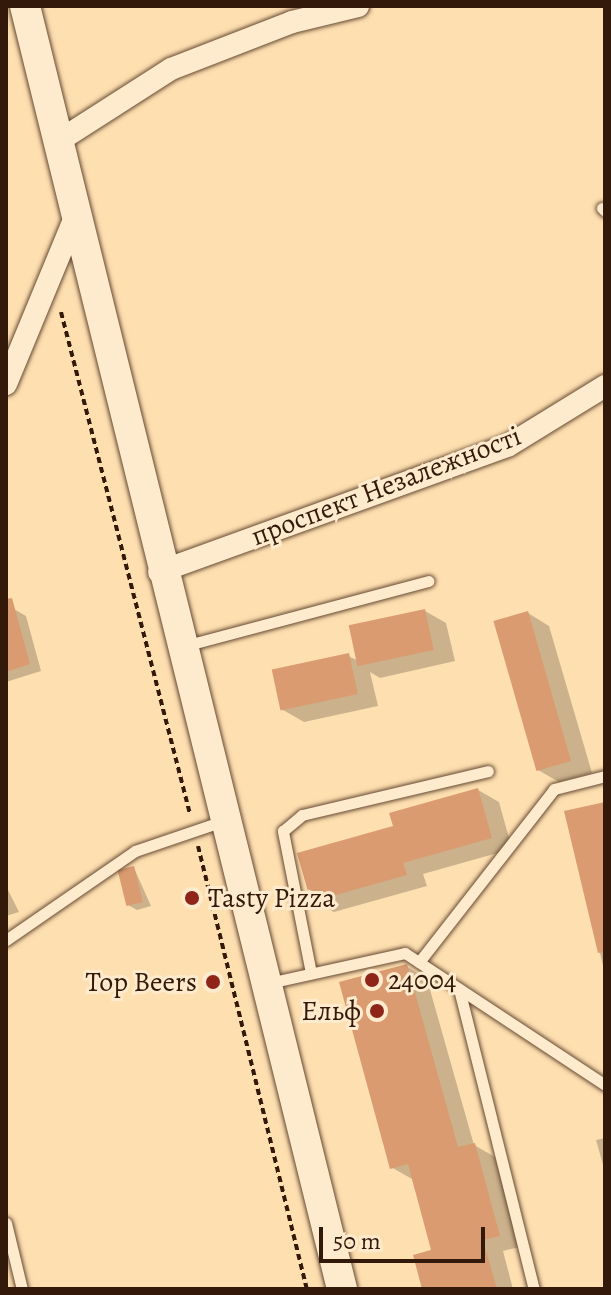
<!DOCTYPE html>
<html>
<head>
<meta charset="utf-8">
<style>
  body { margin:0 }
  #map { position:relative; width:611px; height:1295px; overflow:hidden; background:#fedfb0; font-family:Alegreya,serif }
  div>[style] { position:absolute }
  .shadow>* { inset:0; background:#0003 }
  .building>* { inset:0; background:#da9b70; transform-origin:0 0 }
  .path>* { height:4px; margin-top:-2px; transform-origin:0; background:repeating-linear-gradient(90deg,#331909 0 6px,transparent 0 10px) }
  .roads { filter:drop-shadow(0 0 2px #664a33) drop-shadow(0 0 2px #664a33) }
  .lane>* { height:11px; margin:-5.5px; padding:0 5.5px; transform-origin:5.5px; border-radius:5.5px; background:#feeacc }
  .street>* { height:22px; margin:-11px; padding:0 11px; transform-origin:11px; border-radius:11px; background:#feeacc }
  .secondary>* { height:30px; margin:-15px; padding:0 15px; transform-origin:15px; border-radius:15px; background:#feeacc }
  .dots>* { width:22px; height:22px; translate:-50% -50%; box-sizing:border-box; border:4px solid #feeacc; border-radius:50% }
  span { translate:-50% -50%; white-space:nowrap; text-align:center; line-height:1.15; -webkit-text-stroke:6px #feeacc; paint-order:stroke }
  .street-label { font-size:28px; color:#331909 }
  .poi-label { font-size:28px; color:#331909 }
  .left { translate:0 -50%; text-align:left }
  .right { translate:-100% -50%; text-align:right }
  .frame { position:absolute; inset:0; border:8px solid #331909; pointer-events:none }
  .scale { position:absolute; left:319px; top:1227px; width:166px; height:36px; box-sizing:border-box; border:4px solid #331909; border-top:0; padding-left:10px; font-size:24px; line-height:28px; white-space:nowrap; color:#331909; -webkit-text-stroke:6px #feeacc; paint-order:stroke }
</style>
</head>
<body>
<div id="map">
  <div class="shadow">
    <div style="clip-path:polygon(14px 609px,26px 616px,41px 671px,6px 682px,6px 611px)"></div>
    <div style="clip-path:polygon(425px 611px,446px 623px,455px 661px,380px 678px,370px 672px,378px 706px,304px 722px,283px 710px,348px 656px,359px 661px)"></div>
    <div style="clip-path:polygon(528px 613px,549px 626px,592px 773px,559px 782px,538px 770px)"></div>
    <div style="clip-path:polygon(478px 790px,499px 802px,512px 849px,423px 874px,427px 886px,334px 912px,313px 900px,395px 827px)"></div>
    <div style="clip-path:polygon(605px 804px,605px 974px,567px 813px)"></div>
    <div style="clip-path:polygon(134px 868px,151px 906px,137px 910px,128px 905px)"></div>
    <div style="clip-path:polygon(6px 886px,19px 912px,6px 916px)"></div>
    <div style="clip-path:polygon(406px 966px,427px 979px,474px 1145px,495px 1157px,520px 1247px,503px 1251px,513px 1289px,424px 1289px,433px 1251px,412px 1179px,391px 1167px)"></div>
    <div style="clip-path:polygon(605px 1138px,605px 1172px,596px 1140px)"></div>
  </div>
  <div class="building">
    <div style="clip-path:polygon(12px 598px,30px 664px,6px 672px,6px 599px)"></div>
    <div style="left:425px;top:609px;width:42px;height:78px;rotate:78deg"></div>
    <div style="left:528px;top:611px;width:156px;height:36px;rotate:74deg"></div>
    <div style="left:349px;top:653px;width:42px;height:79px;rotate:78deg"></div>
    <div style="clip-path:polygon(478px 788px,492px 838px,403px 863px,407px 875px,311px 902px,297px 853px,393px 826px,389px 813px)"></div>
    <div style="clip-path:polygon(605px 802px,605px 952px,598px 953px,564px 811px)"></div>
    <div style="left:134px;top:866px;width:37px;height:17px;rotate:76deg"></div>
    <div style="clip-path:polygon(407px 964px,458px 1147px,475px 1143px,500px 1236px,483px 1240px,497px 1289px,422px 1289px,413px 1255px,431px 1250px,408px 1164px,390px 1169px,339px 982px)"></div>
  </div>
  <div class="path">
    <div style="left:61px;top:312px;width:518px;rotate:75.59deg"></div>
    <div style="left:198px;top:846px;width:456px;rotate:76.2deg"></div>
  </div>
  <div class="roads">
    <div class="lane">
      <div style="left:602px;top:208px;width:4px;rotate:45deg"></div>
      <div style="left:184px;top:646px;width:253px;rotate:-14.9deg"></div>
      <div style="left:6px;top:940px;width:157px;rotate:-34.6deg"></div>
      <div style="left:135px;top:851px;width:96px;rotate:-18.8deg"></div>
      <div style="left:419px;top:962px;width:219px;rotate:-52deg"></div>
      <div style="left:554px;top:789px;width:53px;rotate:-14.3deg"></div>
      <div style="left:311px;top:973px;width:145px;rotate:-101.2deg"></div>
      <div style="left:283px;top:831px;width:25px;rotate:-40deg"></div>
      <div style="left:302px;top:815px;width:191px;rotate:-13.3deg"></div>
      <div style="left:269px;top:983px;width:139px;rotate:-12.4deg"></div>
      <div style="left:405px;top:953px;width:240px;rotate:33.4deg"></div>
      <div style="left:459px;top:989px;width:309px;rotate:76deg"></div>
      <div style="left:6px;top:1223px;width:68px;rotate:76.4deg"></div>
    </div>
    <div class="street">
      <div style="left:57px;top:142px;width:135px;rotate:-32.6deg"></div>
      <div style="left:171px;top:69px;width:130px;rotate:-21.2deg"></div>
      <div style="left:292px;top:22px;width:68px;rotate:-13.6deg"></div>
      <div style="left:6px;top:384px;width:175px;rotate:-67.5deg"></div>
      <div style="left:159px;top:572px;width:372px;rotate:-19.9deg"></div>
      <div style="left:509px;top:445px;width:113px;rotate:-31.6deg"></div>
    </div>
    <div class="secondary">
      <div style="left:25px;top:6px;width:1322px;rotate:76.12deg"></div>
    </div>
  </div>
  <div class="dots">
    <div style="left:192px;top:898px;background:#8f2418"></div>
    <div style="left:372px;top:980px;background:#8f2418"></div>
    <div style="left:213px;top:982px;background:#8f2418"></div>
    <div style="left:377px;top:1011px;background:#8f2418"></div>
  </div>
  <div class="street-label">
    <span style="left:386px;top:486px;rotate:-21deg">проспект Незалежності</span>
  </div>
  <div class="poi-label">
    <span class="left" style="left:208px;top:898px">Tasty Pizza</span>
    <span class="left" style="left:388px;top:980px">24004</span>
    <span class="right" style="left:197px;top:982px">Top Beers</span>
    <span class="right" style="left:361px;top:1011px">Ельф</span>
  </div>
  <div class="frame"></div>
  <div class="scale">50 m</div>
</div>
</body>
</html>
